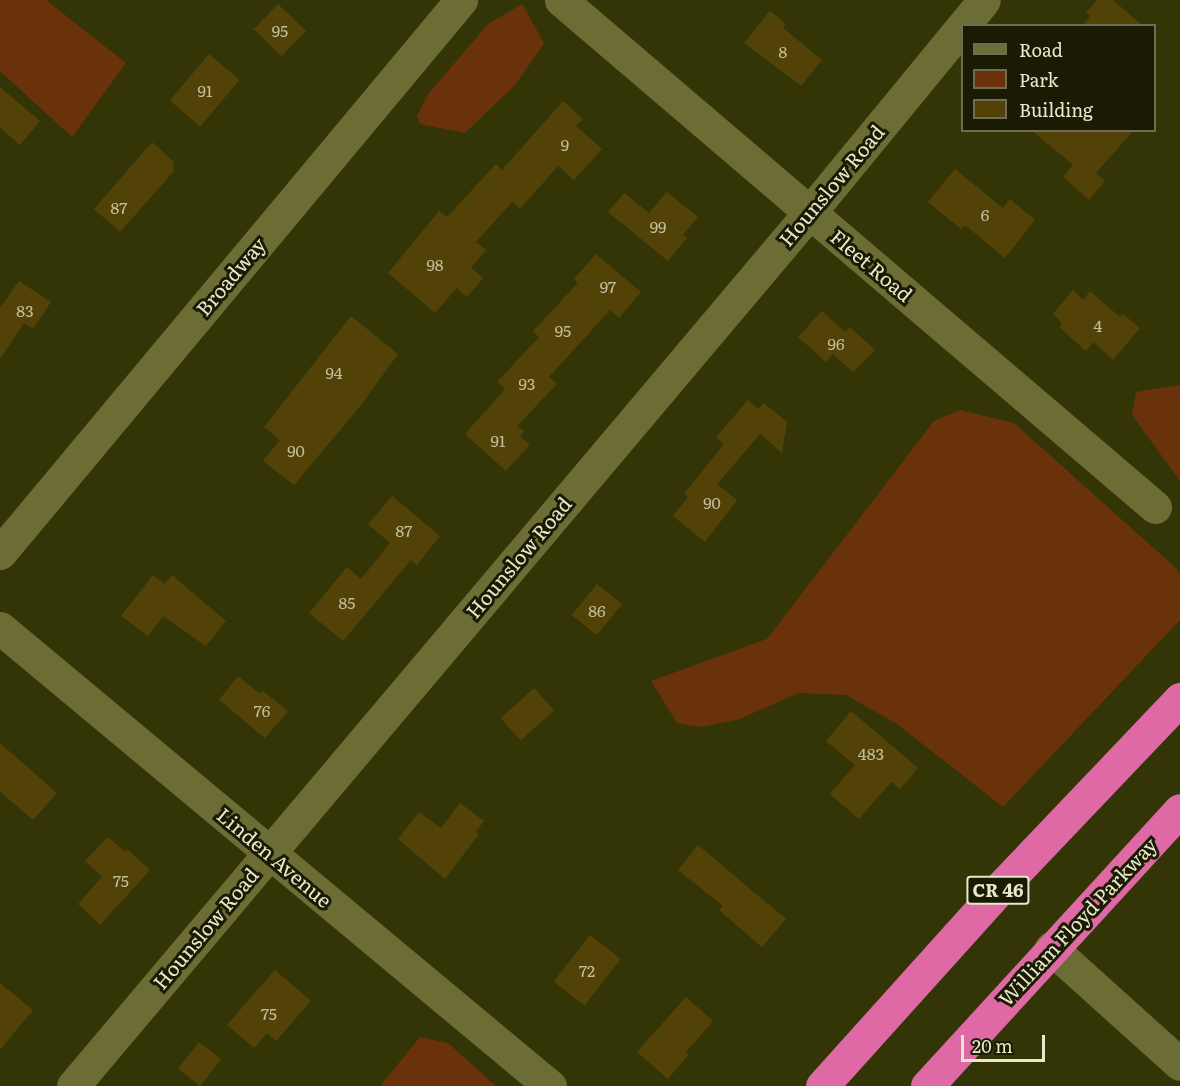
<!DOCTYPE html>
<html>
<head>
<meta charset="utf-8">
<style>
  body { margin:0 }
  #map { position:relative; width:1180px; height:1086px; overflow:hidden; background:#333507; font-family:Literata,serif }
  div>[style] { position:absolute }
  .green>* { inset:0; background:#69320a }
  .building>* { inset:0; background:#534207; transform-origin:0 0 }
  .minor>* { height:33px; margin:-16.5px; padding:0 16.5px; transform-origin:16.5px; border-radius:16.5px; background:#6b6d34 }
  .highway>* { height:33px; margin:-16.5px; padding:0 16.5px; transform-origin:16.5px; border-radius:16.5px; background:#df69a4 }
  span { translate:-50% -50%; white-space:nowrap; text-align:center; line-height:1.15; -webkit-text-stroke:6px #1b1b04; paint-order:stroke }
  .number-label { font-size:16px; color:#c1bf9a }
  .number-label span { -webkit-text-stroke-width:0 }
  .shield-label span { padding:2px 4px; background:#1b1b04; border:2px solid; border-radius:4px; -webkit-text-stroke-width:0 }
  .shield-label { font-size:18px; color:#e6e9cb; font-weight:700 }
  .street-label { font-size:20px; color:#e6e9cb }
  .legend { position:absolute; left:961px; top:24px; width:195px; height:108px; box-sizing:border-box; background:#1b1b04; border:2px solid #6c6d54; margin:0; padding:8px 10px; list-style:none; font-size:18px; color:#e6e9cb }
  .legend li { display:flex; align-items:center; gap:12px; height:30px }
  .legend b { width:30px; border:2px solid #6c6d54 }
  .scale { position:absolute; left:961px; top:1035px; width:84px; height:27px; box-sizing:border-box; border:3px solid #e6e9cb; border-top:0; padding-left:8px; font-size:18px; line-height:21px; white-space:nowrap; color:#e6e9cb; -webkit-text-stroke:4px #1b1b04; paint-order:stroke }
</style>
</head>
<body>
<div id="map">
  <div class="green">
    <div style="clip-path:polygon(0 0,46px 0,126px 63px,72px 137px,0 71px)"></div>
    <div style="clip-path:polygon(522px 4px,544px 43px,516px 84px,465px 133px,420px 124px,417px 116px,429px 93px,488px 24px)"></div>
    <div style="clip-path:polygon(1180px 385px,1180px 481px,1132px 415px,1136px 392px)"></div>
    <div style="clip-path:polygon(960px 410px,1014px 423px,1177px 569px,1180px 575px,1180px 620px,1003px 807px,897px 724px,846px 695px,799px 693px,737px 720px,700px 727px,677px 723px,651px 681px,767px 639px,934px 421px)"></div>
    <div style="clip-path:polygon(420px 1037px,448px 1043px,496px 1086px,380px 1086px)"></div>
  </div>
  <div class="building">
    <div style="clip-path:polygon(1097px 0,1113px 0,1143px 26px,1082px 26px,1090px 16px,1086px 13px)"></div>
    <div style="left:278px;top:4px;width:39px;height:35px;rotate:44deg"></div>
    <div style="clip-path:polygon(770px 11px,786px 24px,783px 28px,822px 60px,801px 86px,744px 43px)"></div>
    <div style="left:209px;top:54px;width:40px;height:61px;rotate:40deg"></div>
    <div style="clip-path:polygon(0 87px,40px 121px,20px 145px,0 128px)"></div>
    <div style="clip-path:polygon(563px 101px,583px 119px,576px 126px,602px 149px,574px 180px,558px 166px,520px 209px,512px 202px,476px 242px,486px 250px,471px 268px,483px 278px,467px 297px,457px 288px,435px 313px,388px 273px,439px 211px,447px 217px,496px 164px,502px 170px)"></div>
    <div style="clip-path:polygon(1031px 130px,1134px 130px,1096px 173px,1105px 181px,1089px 200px,1063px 177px,1073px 165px)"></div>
    <div style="clip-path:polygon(152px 142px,173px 161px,174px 171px,120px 232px,94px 209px)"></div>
    <div style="clip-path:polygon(955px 169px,1003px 208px,1010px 199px,1035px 220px,1005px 258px,965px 225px,961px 229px,928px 202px)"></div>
    <div style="clip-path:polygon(667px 192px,698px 217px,683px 235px,687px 238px,668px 261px,608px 212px,624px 193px,649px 213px)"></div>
    <div style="clip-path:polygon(596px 254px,641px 292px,619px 318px,610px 310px,549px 377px,557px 384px,517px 426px,524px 431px,520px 436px,530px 445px,506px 471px,465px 434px,505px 389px,497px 382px,539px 337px,533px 331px,578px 283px,574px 279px)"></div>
    <div style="clip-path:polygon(19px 281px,51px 302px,33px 329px,24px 323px,0 359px,0 308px)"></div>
    <div style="clip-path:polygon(1073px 290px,1083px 300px,1090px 291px,1120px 317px,1123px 314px,1140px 328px,1113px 360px,1093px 342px,1086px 351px,1059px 327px,1062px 323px,1053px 314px)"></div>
    <div style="clip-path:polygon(822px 311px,845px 332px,850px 327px,875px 350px,853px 372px,833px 354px,826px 362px,798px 337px)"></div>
    <div style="clip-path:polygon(351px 316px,398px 354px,362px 404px,294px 485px,263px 461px,280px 440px,264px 427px)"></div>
    <div style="clip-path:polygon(748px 400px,758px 409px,764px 403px,787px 422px,782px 453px,760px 434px,717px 484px,737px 500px,705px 542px,673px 516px,688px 497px,684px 494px,724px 444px,716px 437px)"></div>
    <div style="clip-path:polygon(392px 496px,440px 536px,417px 565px,411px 560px,343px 641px,309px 613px,347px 567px,361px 579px,390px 543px,368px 524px)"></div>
    <div style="clip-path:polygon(153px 575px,165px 584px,172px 575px,226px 621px,206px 646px,163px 616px,148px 636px,121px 616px)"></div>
    <div style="left:597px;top:584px;width:32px;height:40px;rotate:39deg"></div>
    <div style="clip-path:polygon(238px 676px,260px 694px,263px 691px,288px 711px,265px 738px,219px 700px)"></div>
    <div style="left:534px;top:688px;width:30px;height:45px;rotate:48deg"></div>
    <div style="clip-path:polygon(851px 711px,918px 768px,900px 789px,891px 782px,859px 819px,830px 794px,855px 765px,826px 741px)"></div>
    <div style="clip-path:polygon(0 743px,57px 793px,33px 820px,0 792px)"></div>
    <div style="clip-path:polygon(460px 803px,484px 821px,476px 832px,479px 834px,445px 879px,398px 839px,419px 812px,441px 828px)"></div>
    <div style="clip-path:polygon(108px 837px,125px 852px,127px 849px,150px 870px,100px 925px,78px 904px,102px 877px,85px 861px)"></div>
    <div style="clip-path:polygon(698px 845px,786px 919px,762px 947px,719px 910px,723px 906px,678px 870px)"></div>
    <div style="left:590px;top:935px;width:39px;height:59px;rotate:38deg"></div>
    <div style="clip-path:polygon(275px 970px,311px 1001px,276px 1041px,267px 1033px,254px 1048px,227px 1025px)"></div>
    <div style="clip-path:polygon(0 983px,33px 1010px,0 1050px)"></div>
    <div style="clip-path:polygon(686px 997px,713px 1021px,686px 1052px,689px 1054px,668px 1079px,637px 1052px)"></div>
    <div style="left:199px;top:1042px;width:28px;height:34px;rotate:38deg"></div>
  </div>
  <div class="minor">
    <div style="left:561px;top:0;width:781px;rotate:40.48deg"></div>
    <div style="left:963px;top:26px;width:33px;rotate:-51deg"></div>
    <div style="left:0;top:553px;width:720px;rotate:-50.18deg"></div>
    <div style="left:0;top:628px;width:716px;rotate:39.79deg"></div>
    <div style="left:1051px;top:948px;width:173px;rotate:42deg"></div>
    <div style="left:73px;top:1086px;width:1143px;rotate:-49.86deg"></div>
    <div style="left:810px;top:212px;width:239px;rotate:-50.6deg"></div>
  </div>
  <div class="highway">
    <div style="left:822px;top:1086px;width:268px;rotate:-48deg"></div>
    <div style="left:1001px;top:887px;width:260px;rotate:-46.4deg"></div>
    <div style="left:927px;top:1086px;width:374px;rotate:-47.5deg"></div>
  </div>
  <div class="number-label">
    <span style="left:280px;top:30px">95</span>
    <span style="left:783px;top:51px">8</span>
    <span style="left:205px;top:90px">91</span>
    <span style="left:565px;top:144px">9</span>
    <span style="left:119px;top:207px">87</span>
    <span style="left:985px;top:214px">6</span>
    <span style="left:658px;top:226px">99</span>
    <span style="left:435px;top:264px">98</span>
    <span style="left:608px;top:286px">97</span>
    <span style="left:25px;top:310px">83</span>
    <span style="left:1098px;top:325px">4</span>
    <span style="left:563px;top:330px">95</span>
    <span style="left:836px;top:343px">96</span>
    <span style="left:334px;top:372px">94</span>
    <span style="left:527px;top:383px">93</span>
    <span style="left:498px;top:440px">91</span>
    <span style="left:296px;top:450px">90</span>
    <span style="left:712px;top:502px">90</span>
    <span style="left:404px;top:530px">87</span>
    <span style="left:347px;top:602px">85</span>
    <span style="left:597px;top:610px">86</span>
    <span style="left:262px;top:710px">76</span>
    <span style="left:871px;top:753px">483</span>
    <span style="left:121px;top:880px">75</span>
    <span style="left:587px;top:970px">72</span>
    <span style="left:269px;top:1013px">75</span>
  </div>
  <div class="shield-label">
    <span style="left:998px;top:890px">CR 46</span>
  </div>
  <div class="street-label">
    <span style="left:831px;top:185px;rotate:-50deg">Hounslow Road</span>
    <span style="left:872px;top:265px;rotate:40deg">Fleet Road</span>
    <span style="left:230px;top:276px;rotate:-50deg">Broadway</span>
    <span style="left:518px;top:557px;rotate:-50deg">Hounslow Road</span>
    <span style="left:275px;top:857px;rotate:40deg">Linden Avenue</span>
    <span style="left:1077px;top:921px;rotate:-47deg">William Floyd Parkway</span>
    <span style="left:205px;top:928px;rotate:-50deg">Hounslow Road</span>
  </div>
  <ul class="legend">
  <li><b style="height:8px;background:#6b6d34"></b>Road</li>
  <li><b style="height:16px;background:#69320a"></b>Park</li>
  <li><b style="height:16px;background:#534207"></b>Building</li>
  </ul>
  <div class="scale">20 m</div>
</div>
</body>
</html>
